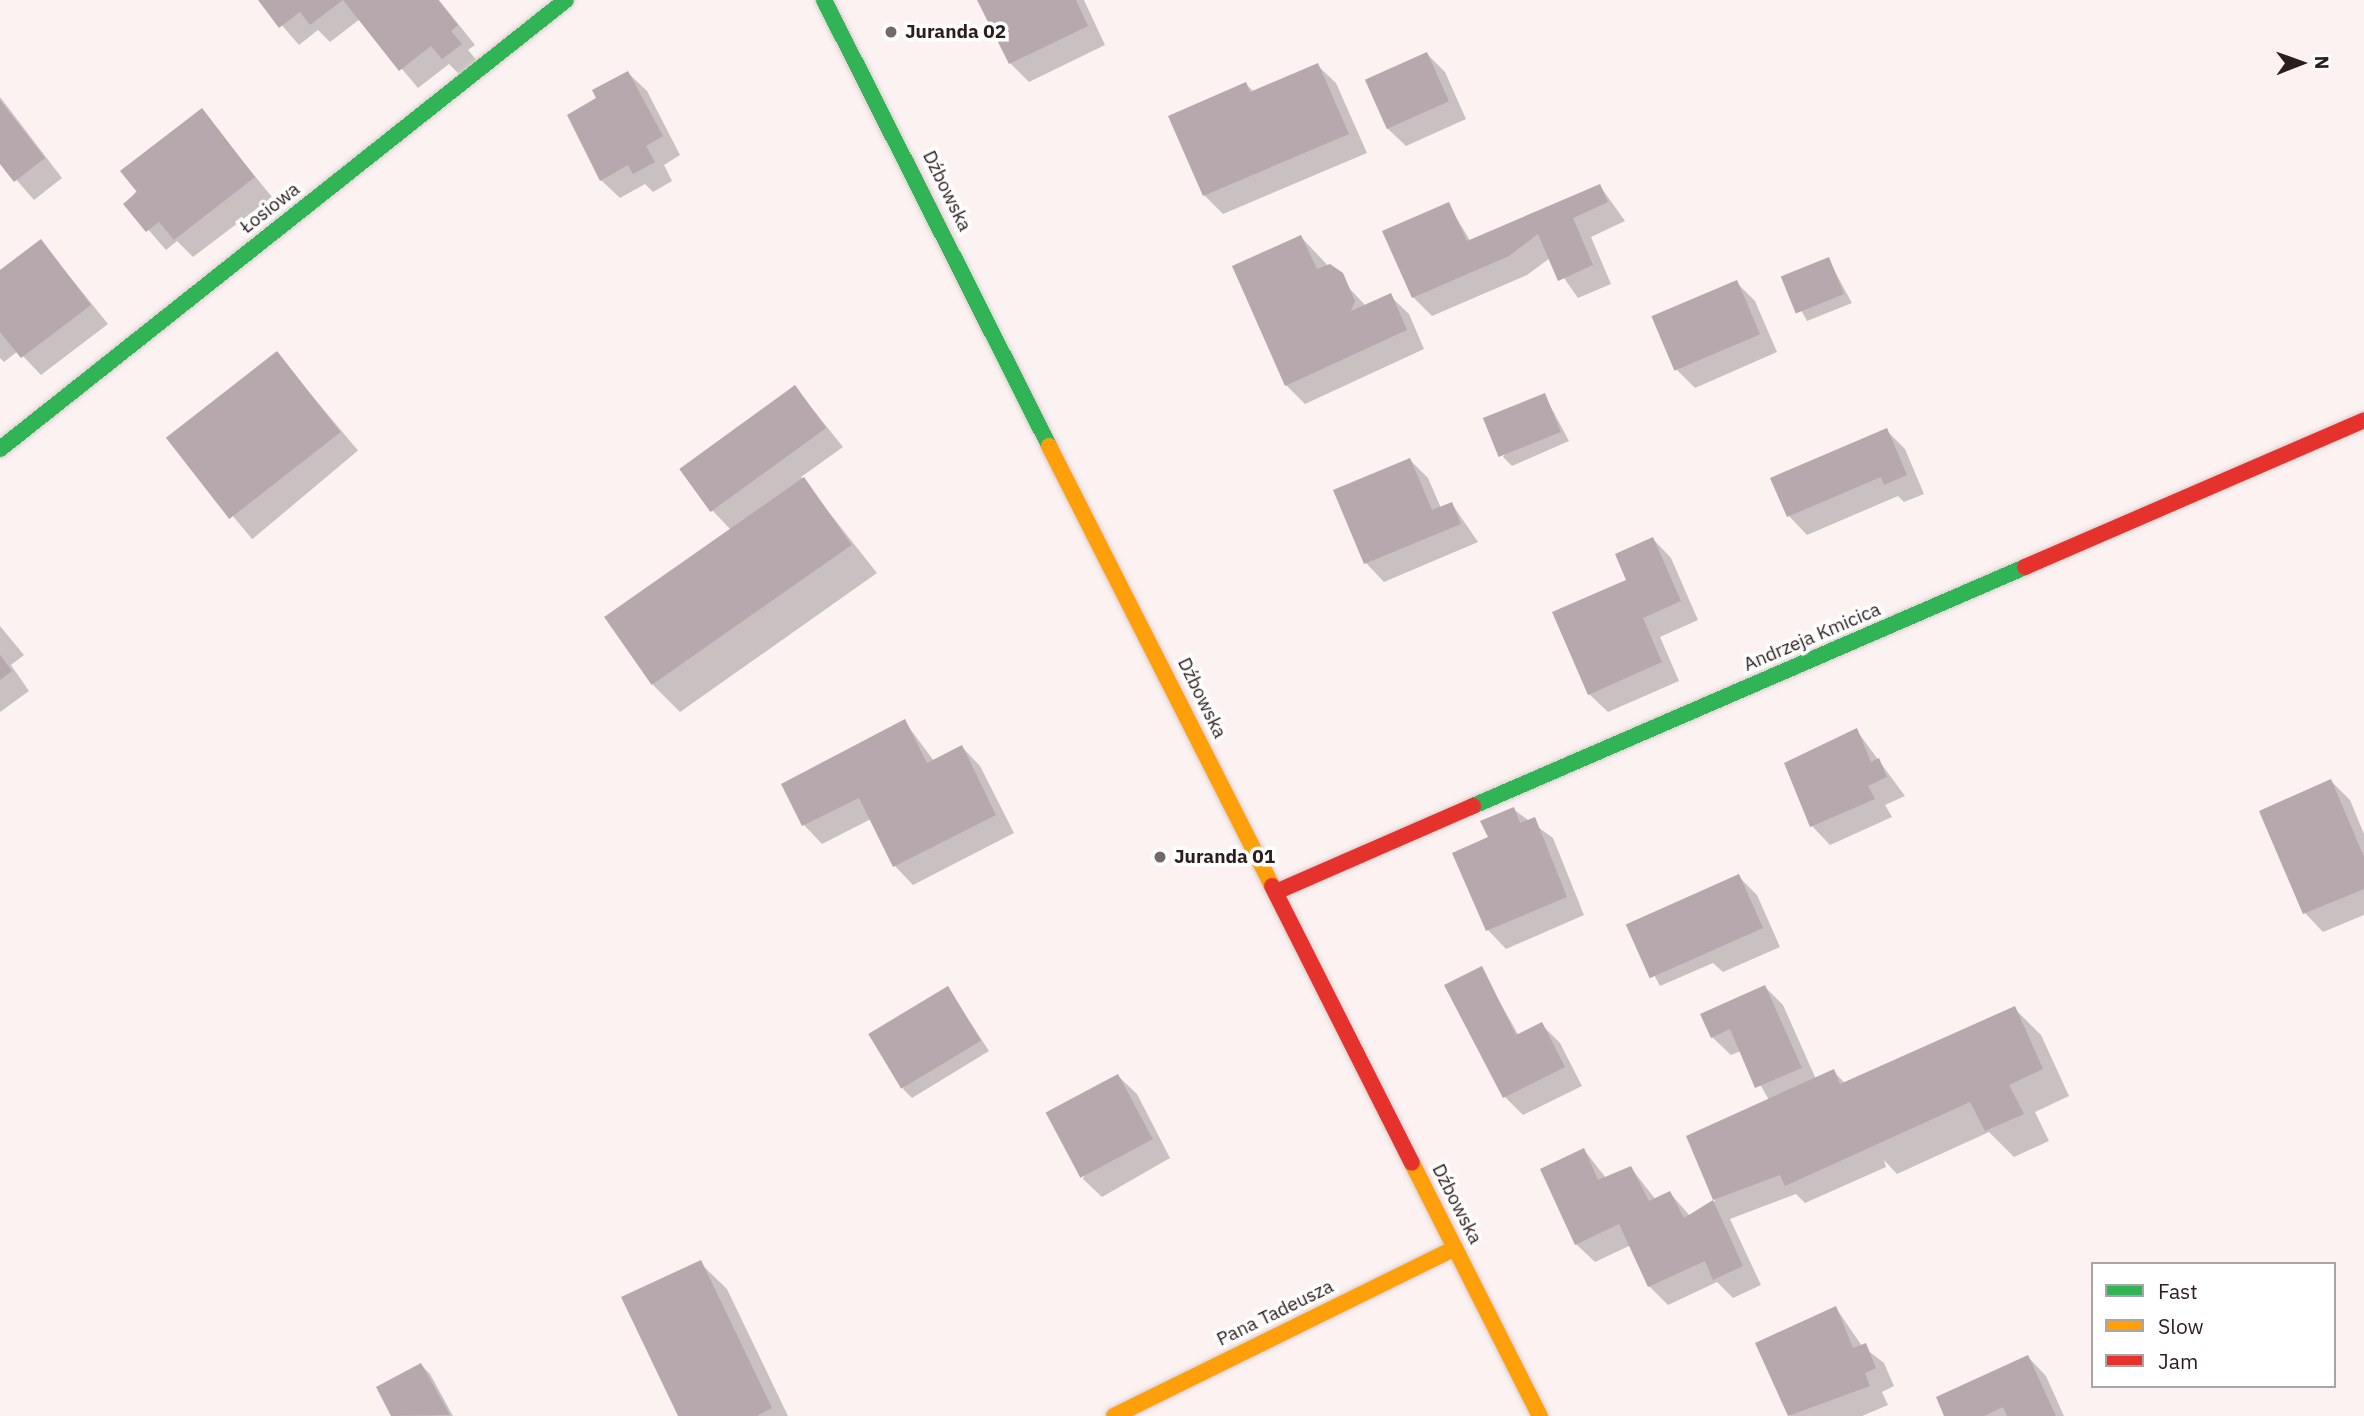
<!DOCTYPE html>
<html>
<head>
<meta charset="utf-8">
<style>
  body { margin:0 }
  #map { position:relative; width:2364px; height:1416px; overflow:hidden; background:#fcf2f2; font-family:"IBM Plex Sans",sans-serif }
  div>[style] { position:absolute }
  .shadow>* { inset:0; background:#0003; transform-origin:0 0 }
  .building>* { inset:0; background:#b6a8ad; transform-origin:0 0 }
  .roads { filter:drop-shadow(0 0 2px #d8cccc) drop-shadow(0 0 2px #d8cccc) }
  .fast>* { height:16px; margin:-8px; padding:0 8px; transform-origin:8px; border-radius:8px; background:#30b455 }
  .slow>* { height:16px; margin:-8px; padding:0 8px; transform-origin:8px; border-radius:8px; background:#ff9f0a }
  .jam>* { height:16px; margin:-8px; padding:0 8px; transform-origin:8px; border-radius:8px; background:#e5322d }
  .dots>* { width:19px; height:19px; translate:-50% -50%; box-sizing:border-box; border:4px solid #fff; border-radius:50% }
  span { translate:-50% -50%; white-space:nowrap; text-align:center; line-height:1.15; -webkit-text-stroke:7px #fff; paint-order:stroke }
  .poi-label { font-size:19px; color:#2b1e1d; font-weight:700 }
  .left { translate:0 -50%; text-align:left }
  .street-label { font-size:19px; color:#2b1e1d }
  .legend { position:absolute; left:2091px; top:1262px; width:245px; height:126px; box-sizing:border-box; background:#fff; border:2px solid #aaa5a5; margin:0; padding:9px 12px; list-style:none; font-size:21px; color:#2b1e1d }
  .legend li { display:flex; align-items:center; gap:14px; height:35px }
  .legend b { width:35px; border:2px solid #aaa5a5 }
  .north { position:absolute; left:2266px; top:28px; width:70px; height:70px; -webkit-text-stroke:5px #fff; paint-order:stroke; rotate:89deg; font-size:19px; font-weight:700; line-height:28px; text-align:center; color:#2b1e1d }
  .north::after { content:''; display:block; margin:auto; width:24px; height:32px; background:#2b1e1d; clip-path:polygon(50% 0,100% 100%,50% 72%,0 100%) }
</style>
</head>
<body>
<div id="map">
  <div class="shadow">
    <div style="clip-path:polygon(260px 0,439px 0,475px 45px,468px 50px,479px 63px,461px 76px,449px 64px,418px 88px,360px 19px,330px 42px,318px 30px,299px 45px)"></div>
    <div style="clip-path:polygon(979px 0,1084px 0,1105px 45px,1029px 82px,1010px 63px)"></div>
    <div style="clip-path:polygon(1427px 54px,1445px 72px,1466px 119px,1406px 146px,1387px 128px)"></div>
    <div style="clip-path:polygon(1317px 65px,1336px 83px,1367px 153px,1223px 214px,1205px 196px,1170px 117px,1246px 84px,1254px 92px)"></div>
    <div style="clip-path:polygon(628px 73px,647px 91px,680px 155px,664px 165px,672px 181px,653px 192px,645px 184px,620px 198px,601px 180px)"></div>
    <div style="clip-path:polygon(0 97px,62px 178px,34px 200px,0 161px)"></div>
    <div style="clip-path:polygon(201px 110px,272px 197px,193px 257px,177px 241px,166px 250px,126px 204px)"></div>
    <div style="clip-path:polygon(1600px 186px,1625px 221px,1591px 237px,1611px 284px,1578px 298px,1550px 258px,1527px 275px,1432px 316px,1413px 297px,1448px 204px,1471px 242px)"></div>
    <div style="clip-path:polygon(1301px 237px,1366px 306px,1390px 296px,1409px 314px,1424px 349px,1305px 404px,1286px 385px)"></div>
    <div style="clip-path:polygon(41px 241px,108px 324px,41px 375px,18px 351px,4px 362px,0 358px,0 272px)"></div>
    <div style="clip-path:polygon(1828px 259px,1852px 303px,1807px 321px,1783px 277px)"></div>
    <div style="clip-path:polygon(1737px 283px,1755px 301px,1777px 352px,1695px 388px,1677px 370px)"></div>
    <div style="left:277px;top:354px;width:126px;height:138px;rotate:50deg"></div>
    <div style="clip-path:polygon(795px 387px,843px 447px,801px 477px,877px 573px,680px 712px,653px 685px,731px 530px,711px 509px)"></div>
    <div style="clip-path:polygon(1545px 396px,1569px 441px,1512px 466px,1503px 457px)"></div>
    <div style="clip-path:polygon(1886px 430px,1905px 449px,1924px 494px,1904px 502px,1898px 496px,1807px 535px,1789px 516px,1772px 479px)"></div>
    <div style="clip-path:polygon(1410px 460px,1428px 478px,1441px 508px,1452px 504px,1478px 542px,1384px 582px,1366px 563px,1335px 491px)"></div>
    <div style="clip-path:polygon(1653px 539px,1671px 558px,1698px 620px,1660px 637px,1679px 681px,1608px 712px,1589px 694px,1628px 581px)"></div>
    <div style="clip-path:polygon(0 626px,24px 655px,11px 665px,29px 691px,0 712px)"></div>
    <div style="clip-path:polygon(905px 722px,934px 761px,962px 747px,980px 766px,1014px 833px,913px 885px,895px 866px,871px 819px,822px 844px,804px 825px)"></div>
    <div style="clip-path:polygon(1857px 731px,1905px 796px,1885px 805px,1892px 817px,1830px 845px,1812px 826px)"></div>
    <div style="clip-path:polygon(2331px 781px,2350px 800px,2364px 834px,2364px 915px,2323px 932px,2305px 913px)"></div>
    <div style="clip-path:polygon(1513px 809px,1553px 838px,1584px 915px,1506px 949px,1488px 930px,1454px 854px,1490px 838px)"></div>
    <div style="clip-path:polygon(1739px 877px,1757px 895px,1780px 947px,1723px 972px,1713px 963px,1660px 986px,1628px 926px)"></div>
    <div style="clip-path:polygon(1481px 969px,1519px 1036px,1542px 1025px,1560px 1043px,1582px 1086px,1523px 1115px,1505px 1097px)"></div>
    <div style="clip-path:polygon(1765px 987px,1783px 1005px,1816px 1079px,1833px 1071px,1846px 1084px,2014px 1008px,2041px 1035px,2069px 1096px,2035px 1112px,2049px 1141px,2014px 1157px,1989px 1132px,1897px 1174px,1884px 1160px,1886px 1167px,1805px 1203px,1796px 1194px,1730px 1219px,1761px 1285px,1733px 1298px,1717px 1282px,1668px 1305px,1649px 1286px,1631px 1245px,1595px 1262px,1576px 1244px,1584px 1150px,1606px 1178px,1631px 1168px,1656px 1200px,1670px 1193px,1690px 1216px,1715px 1201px,1688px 1137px,1769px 1100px,1741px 1051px,1731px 1055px,1712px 1037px)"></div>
    <div style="clip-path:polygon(948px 988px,989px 1051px,912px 1098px,903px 1089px)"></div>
    <div style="clip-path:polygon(1118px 1076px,1137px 1094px,1170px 1158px,1102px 1197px,1083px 1179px)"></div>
    <div style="clip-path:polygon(700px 1263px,727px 1289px,788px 1416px,680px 1416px)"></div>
    <div style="clip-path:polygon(1836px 1308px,1862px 1346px,1884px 1363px,1894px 1386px,1882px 1392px,1888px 1405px,1862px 1416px,1790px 1416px,1757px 1344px)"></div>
    <div style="clip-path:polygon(2028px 1357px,2046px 1376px,2064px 1416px,1946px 1416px)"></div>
    <div style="clip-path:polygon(421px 1365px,430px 1374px,453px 1416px,393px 1416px,378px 1388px)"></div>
  </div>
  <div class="building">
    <div style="clip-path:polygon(258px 0,343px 0,310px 25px,300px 12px,279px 28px)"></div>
    <div style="clip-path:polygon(343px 0,438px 0,458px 25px,451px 31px,462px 44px,442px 59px,431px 46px,399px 71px)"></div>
    <div style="clip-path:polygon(977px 0,1076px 0,1088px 26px,1009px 64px)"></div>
    <div style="left:1427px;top:52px;width:54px;height:68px;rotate:66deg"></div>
    <div style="clip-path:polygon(1318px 63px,1349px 134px,1203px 196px,1168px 116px,1246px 82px,1250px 92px)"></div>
    <div style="clip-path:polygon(628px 71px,663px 136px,646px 146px,655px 162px,633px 174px,628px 165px,600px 181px,567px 115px,596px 98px,592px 90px)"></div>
    <div style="clip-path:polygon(0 100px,45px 158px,14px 182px,0 164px)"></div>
    <div style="clip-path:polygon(202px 108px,255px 177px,174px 240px,159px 222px,146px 232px,123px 204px,137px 192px,120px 171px)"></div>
    <div style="clip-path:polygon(1600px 184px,1608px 202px,1573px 218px,1593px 265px,1558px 281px,1538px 234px,1509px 256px,1412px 298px,1382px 231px,1449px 202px,1467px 241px)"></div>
    <div style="clip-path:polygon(1301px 235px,1317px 269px,1330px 264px,1343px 273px,1355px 301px,1351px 311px,1391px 293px,1407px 330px,1285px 386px,1232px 266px)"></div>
    <div style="clip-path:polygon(41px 239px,91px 305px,21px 358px,0 332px,0 270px)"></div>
    <div style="left:1829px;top:257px;width:40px;height:52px;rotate:68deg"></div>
    <div style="left:1737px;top:280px;width:59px;height:93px;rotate:67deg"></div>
    <div style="left:277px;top:351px;width:103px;height:141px;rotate:52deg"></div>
    <div style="left:795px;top:385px;width:53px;height:143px;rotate:54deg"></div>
    <div style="left:1545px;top:393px;width:42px;height:67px;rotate:68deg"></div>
    <div style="clip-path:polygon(1887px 428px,1907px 475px,1884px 485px,1881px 477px,1787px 517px,1770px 478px)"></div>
    <div style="clip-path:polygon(1410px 458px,1432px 510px,1452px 502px,1461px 524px,1364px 564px,1333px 490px)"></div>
    <div style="left:804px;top:477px;width:83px;height:244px;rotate:55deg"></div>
    <div style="clip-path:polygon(1653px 537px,1681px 601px,1643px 618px,1662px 662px,1588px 695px,1552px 612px,1626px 580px,1615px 554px)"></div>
    <div style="clip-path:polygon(0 655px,12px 671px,0 680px)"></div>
    <div style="clip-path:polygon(905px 719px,927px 763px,962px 745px,996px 815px,893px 867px,859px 798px,802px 826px,781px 784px)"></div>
    <div style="clip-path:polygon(1857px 728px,1871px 762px,1879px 758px,1887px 777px,1868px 786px,1875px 799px,1810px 827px,1784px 763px)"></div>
    <div style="clip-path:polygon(2331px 779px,2364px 857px,2364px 889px,2303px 914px,2259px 811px)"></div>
    <div style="clip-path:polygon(1514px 807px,1520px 823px,1535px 817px,1567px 897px,1486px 931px,1452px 853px,1488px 837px,1480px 821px)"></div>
    <div style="left:1739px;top:874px;width:59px;height:124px;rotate:66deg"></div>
    <div style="clip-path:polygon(1482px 966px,1516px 1035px,1542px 1022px,1565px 1067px,1503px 1098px,1444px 985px)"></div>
    <div style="clip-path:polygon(1765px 985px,1802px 1068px,1755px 1088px,1730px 1029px,1711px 1038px,1700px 1014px)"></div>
    <div style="left:948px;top:986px;width:64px;height:93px;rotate:59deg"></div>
    <div style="clip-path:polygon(2015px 1006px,2043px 1069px,2009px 1085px,2024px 1114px,1985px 1131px,1970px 1102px,1785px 1186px,1780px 1175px,1713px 1200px,1743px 1266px,1713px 1280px,1705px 1261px,1648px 1287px,1619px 1224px,1575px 1245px,1540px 1169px,1584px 1148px,1598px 1180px,1631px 1166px,1649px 1201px,1670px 1191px,1684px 1218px,1713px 1200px,1686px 1136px,1834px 1069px,1840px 1084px)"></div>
    <div style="left:1118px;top:1074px;width:74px;height:82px;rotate:62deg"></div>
    <div style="clip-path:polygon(701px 1260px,772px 1408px,757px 1416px,678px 1416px,621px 1297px)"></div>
    <div style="clip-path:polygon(1836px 1306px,1853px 1348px,1866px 1343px,1876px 1368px,1865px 1373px,1870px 1386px,1788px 1416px,1755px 1343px)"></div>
    <div style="clip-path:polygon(2028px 1355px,2056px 1416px,2007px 1416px,2003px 1407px,1984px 1416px,1944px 1416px,1936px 1397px)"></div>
    <div style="clip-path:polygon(421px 1363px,450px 1415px,391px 1416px,376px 1387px)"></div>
  </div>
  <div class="roads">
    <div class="fast">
      <div style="left:824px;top:0;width:500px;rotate:63.2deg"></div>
      <div style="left:0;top:449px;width:722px;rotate:-38.42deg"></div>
      <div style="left:1473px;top:806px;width:602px;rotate:-23.41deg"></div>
    </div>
    <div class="slow">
      <div style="left:1049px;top:446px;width:493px;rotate:63.1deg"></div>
      <div style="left:1412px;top:1163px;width:284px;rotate:63.2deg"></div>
      <div style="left:1114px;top:1416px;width:380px;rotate:-26.2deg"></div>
    </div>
    <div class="jam">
      <div style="left:2025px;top:567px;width:369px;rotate:-23.4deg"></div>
      <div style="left:1272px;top:886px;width:310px;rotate:63.2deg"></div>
      <div style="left:1276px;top:892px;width:215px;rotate:-23.6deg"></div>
    </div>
  </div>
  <div class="dots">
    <div style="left:891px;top:32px;background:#746868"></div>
    <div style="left:1160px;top:857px;background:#746868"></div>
  </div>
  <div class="poi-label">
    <span class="left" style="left:905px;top:32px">Juranda 02</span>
    <span class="left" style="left:1174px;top:857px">Juranda 01</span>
  </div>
  <div class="street-label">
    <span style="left:947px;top:191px;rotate:64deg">Dźbowska</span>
    <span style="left:270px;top:208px;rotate:-38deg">Łosiowa</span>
    <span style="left:1812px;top:637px;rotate:-23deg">Andrzeja Kmicica</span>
    <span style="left:1202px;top:698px;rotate:64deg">Dźbowska</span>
    <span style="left:1457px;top:1204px;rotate:63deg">Dźbowska</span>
    <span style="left:1275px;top:1313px;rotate:-26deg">Pana Tadeusza</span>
  </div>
  <ul class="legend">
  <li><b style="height:9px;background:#30b455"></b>Fast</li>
  <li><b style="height:9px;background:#ff9f0a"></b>Slow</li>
  <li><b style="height:9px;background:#e5322d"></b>Jam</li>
  </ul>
  <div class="north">N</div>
</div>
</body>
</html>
